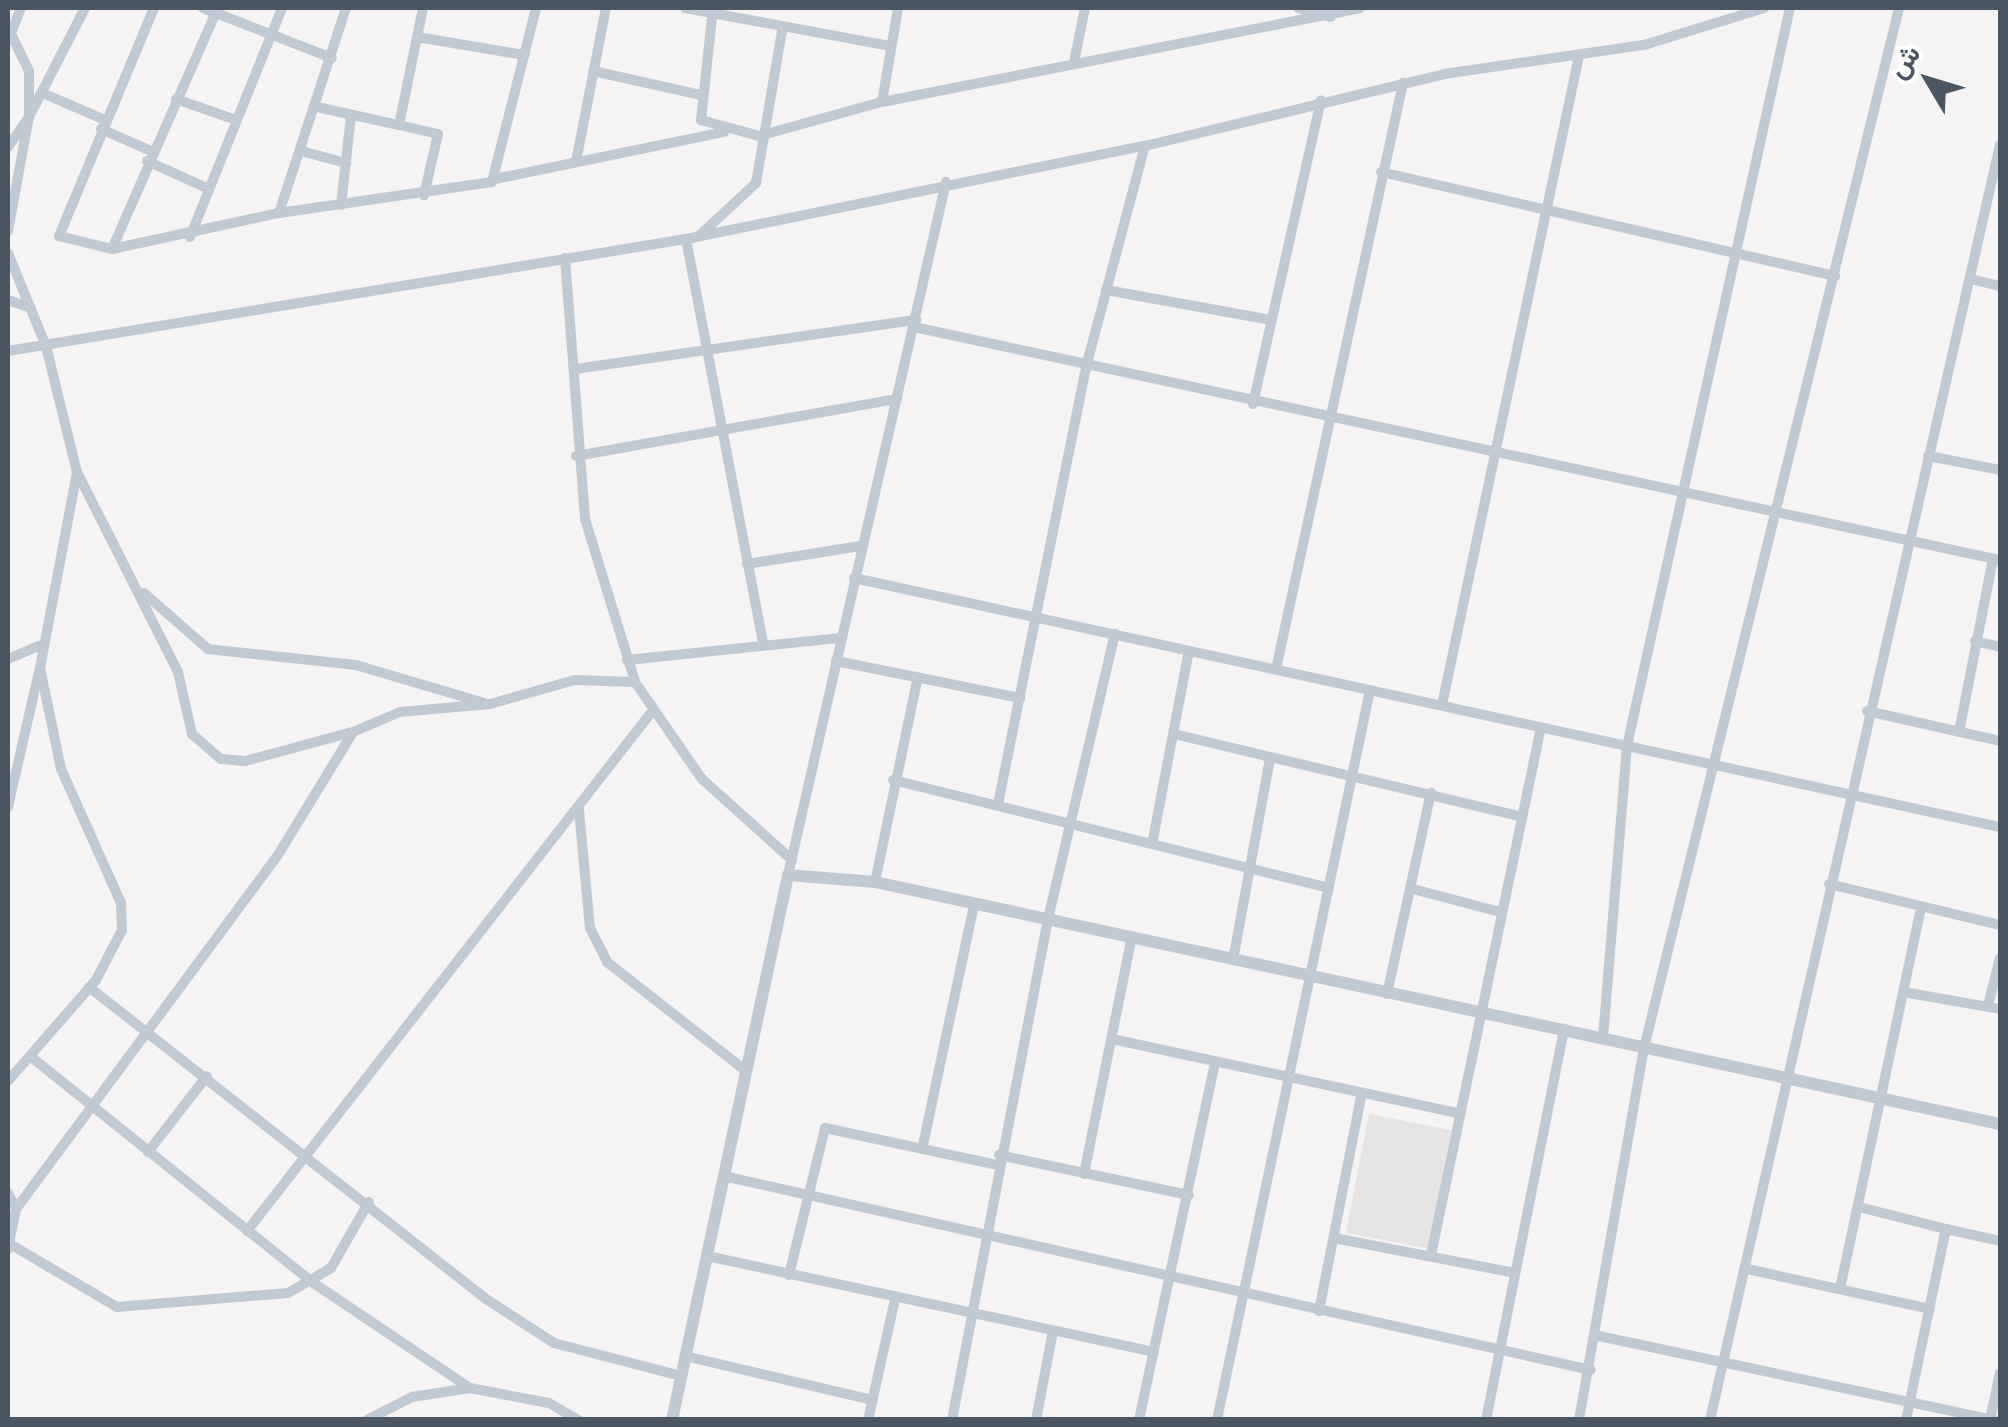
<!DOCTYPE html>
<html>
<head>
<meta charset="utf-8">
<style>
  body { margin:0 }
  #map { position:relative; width:2008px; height:1427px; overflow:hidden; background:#f5f3f3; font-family:"Roboto Condensed",Vazirmatn,sans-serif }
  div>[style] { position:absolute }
  .education>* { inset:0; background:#e6e4e5; transform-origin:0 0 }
  .minor>* { height:10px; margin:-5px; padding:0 5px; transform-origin:5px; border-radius:5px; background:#c1cad2 }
  .tertiary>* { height:12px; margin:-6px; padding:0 6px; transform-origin:6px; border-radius:6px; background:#c1cad2 }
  span { translate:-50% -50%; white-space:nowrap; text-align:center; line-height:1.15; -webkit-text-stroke:9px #fff; paint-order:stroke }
  .frame { position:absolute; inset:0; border:10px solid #4a5661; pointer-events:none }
  .north { position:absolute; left:1878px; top:30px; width:100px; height:100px; -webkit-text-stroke:8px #fff; paint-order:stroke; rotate:308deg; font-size:28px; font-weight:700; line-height:40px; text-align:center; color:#4a5661 }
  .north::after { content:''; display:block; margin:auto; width:35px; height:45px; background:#4a5661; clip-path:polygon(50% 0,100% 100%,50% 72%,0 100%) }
</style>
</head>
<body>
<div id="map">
  <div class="education">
    <div style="left:1369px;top:1114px;width:84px;height:121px;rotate:11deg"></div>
  </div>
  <div class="minor">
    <div style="left:154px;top:8px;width:247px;rotate:112.6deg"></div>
    <div style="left:59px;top:236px;width:55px;rotate:13.8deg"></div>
    <div style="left:112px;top:249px;width:263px;rotate:-66.3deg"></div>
    <div style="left:203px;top:8px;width:138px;rotate:21.2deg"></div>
    <div style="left:346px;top:8px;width:216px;rotate:108.1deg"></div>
    <div style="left:279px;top:213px;width:215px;rotate:-8.3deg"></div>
    <div style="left:492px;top:182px;width:179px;rotate:-75.8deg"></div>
    <div style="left:685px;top:8px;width:208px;rotate:10.5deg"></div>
    <div style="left:713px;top:8px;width:113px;rotate:96.1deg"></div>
    <div style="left:701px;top:120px;width:60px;rotate:15.4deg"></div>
    <div style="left:759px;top:136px;width:128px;rotate:-15.5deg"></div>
    <div style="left:882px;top:102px;width:487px;rotate:-11.1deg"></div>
    <div style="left:1298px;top:8px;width:34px;rotate:15deg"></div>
    <div style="left:8px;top:28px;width:48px;rotate:64deg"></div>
    <div style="left:29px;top:71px;width:46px;rotate:90deg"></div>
    <div style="left:29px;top:117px;width:37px;rotate:125deg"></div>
    <div style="left:12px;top:31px;width:25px;rotate:-69deg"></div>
    <div style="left:417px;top:37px;width:109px;rotate:9.5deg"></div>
    <div style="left:1074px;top:62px;width:55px;rotate:-78.5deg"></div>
    <div style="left:593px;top:71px;width:111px;rotate:12.5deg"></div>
    <div style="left:47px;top:95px;width:63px;rotate:23.3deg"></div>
    <div style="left:176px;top:99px;width:64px;rotate:19.3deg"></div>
    <div style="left:882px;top:102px;width:95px;rotate:-80.3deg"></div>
    <div style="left:317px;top:107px;width:84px;rotate:12.4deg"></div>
    <div style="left:399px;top:125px;width:119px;rotate:-78.4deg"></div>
    <div style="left:399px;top:125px;width:40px;rotate:13deg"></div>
    <div style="left:438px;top:134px;width:63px;rotate:102.9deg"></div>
    <div style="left:101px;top:129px;width:55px;rotate:23.7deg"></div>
    <div style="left:301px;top:151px;width:47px;rotate:14.9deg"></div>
    <div style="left:147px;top:161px;width:68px;rotate:24.3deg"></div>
    <div style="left:576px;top:162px;width:157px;rotate:-79deg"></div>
    <div style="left:1381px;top:172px;width:466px;rotate:12.9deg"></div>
    <div style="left:495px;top:179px;width:234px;rotate:-11.6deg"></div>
    <div style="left:341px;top:205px;width:90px;rotate:-83.6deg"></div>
    <div style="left:8px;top:231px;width:116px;rotate:-79.6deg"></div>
    <div style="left:29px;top:117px;width:123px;rotate:-62.8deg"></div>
    <div style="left:699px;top:236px;width:78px;rotate:-42.9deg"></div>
    <div style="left:756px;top:183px;width:154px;rotate:-80.3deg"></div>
    <div style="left:190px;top:237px;width:247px;rotate:-68.1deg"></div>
    <div style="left:686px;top:239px;width:412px;rotate:79.2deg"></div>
    <div style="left:112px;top:249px;width:171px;rotate:-12.2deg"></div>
    <div style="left:8px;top:253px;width:100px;rotate:67.8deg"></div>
    <div style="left:46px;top:346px;width:130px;rotate:76.2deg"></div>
    <div style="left:77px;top:472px;width:224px;rotate:63.2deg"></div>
    <div style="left:178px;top:672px;width:64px;rotate:77.3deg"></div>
    <div style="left:192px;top:734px;width:38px;rotate:41deg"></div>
    <div style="left:221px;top:759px;width:24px;rotate:5deg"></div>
    <div style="left:245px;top:761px;width:108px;rotate:-15.1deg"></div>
    <div style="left:565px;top:258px;width:262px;rotate:85.6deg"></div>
    <div style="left:585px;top:519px;width:170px;rotate:72.9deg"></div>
    <div style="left:635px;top:682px;width:118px;rotate:55.4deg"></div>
    <div style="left:702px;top:779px;width:121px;rotate:42deg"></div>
    <div style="left:1971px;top:279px;width:30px;rotate:14deg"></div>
    <div style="left:1106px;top:290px;width:168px;rotate:10.3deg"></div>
    <div style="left:8px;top:300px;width:24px;rotate:19deg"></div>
    <div style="left:914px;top:327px;width:1111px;rotate:12.11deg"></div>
    <div style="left:8px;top:351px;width:687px;rotate:-9.38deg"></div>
    <div style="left:686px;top:239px;width:468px;rotate:-11.5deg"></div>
    <div style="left:1145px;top:146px;width:308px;rotate:-13.5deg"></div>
    <div style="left:1444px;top:74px;width:202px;rotate:-8.3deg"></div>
    <div style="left:1644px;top:45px;width:126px;rotate:-17.1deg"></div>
    <div style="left:575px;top:369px;width:345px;rotate:-8.2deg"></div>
    <div style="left:1253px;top:404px;width:311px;rotate:-77.4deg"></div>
    <div style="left:576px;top:456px;width:326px;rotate:-10.1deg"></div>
    <div style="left:1928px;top:456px;width:73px;rotate:11deg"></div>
    <div style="left:747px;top:564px;width:115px;rotate:-9deg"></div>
    <div style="left:854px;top:578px;width:1173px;rotate:12.26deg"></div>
    <div style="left:144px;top:593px;width:85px;rotate:41.2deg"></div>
    <div style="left:208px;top:649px;width:149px;rotate:6.2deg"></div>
    <div style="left:356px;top:665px;width:134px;rotate:16.5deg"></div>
    <div style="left:1975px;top:641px;width:26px;rotate:13deg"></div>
    <div style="left:8px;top:659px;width:34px;rotate:-23deg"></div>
    <div style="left:627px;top:660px;width:215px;rotate:-5.9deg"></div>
    <div style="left:836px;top:661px;width:188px;rotate:11.4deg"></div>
    <div style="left:1276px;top:669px;width:600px;rotate:-77.77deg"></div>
    <div style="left:1442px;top:705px;width:663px;rotate:-78.08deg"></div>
    <div style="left:1867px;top:711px;width:136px;rotate:12.7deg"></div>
    <div style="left:1959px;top:732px;width:176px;rotate:-78.9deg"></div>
    <div style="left:1174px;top:734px;width:358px;rotate:13.4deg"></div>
    <div style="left:893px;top:780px;width:449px;rotate:13.9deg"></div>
    <div style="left:998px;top:804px;width:446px;rotate:-78.6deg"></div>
    <div style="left:1086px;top:367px;width:229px;rotate:-75.1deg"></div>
    <div style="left:8px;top:807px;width:139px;rotate:-77.1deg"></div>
    <div style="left:579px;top:810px;width:119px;rotate:84.7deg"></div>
    <div style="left:590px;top:928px;width:38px;rotate:63deg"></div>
    <div style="left:607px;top:962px;width:177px;rotate:38.1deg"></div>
    <div style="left:1153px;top:839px;width:191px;rotate:-79.2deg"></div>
    <div style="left:788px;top:875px;width:711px;rotate:-77.16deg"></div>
    <div style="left:875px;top:882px;width:209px;rotate:-78.2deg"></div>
    <div style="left:1829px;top:884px;width:176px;rotate:13.5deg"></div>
    <div style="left:1413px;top:889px;width:90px;rotate:14.8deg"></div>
    <div style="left:1233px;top:960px;width:205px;rotate:-79.6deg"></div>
    <div style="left:89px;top:987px;width:505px;rotate:38.16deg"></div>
    <div style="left:486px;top:1299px;width:81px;rotate:32.9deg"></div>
    <div style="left:554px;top:1343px;width:132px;rotate:14.5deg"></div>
    <div style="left:1903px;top:992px;width:98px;rotate:9.9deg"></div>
    <div style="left:1387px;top:994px;width:206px;rotate:-77.7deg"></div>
    <div style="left:1988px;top:1006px;width:49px;rotate:-76deg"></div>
    <div style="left:1603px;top:1038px;width:293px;rotate:-85.3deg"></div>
    <div style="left:1627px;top:746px;width:756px;rotate:-77.55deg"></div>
    <div style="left:1112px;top:1039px;width:354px;rotate:12.1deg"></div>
    <div style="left:30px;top:1056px;width:361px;rotate:38.7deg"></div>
    <div style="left:312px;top:1282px;width:190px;rotate:33.9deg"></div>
    <div style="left:8px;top:1081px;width:134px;rotate:-48.9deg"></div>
    <div style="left:96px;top:980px;width:56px;rotate:-62.5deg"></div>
    <div style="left:122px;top:930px;width:27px;rotate:-92deg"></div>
    <div style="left:121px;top:903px;width:147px;rotate:-114.1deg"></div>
    <div style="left:61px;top:769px;width:103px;rotate:-101.7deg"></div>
    <div style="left:40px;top:668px;width:198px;rotate:-79.3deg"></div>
    <div style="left:923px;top:1145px;width:244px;rotate:-78deg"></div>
    <div style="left:148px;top:1152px;width:96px;rotate:-52.2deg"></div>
    <div style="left:999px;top:1155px;width:194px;rotate:11.9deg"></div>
    <div style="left:1084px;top:1174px;width:242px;rotate:-78.6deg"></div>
    <div style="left:723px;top:1176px;width:889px;rotate:12.6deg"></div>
    <div style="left:8px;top:1193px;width:18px;rotate:63deg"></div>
    <div style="left:16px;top:1209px;width:41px;rotate:101.3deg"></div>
    <div style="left:1859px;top:1207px;width:90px;rotate:14.2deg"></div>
    <div style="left:16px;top:1209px;width:440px;rotate:-53.5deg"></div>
    <div style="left:278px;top:855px;width:144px;rotate:-58.6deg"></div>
    <div style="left:353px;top:732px;width:51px;rotate:-23.1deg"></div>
    <div style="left:400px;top:712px;width:90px;rotate:-5.1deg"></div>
    <div style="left:490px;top:704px;width:88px;rotate:-15.8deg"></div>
    <div style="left:575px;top:680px;width:60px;rotate:1.9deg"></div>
    <div style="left:247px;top:1231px;width:656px;rotate:-52.06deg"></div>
    <div style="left:1334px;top:1238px;width:184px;rotate:10.9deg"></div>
    <div style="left:10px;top:1244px;width:124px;rotate:30.5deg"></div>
    <div style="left:117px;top:1307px;width:172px;rotate:-4.7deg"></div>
    <div style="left:288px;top:1293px;width:50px;rotate:-30.2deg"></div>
    <div style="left:331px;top:1268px;width:76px;rotate:-60.1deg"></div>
    <div style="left:1431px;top:1255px;width:539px;rotate:-78.23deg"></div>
    <div style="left:707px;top:1256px;width:457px;rotate:12.1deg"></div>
    <div style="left:1747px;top:1269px;width:187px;rotate:12.3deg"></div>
    <div style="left:789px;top:1275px;width:151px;rotate:-76.2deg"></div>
    <div style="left:825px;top:1128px;width:177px;rotate:12.1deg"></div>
    <div style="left:1840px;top:1289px;width:390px;rotate:-78deg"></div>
    <div style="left:1319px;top:1311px;width:218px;rotate:-78.9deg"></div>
    <div style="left:1599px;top:1336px;width:403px;rotate:12deg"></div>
    <div style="left:685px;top:1356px;width:193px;rotate:13.2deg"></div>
    <div style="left:367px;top:1420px;width:51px;rotate:-27.1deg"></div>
    <div style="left:412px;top:1397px;width:59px;rotate:-8.8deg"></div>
    <div style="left:470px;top:1388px;width:80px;rotate:10.8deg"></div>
    <div style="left:549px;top:1403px;width:34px;rotate:30deg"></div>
    <div style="left:868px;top:1420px;width:124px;rotate:-77.4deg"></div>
    <div style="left:952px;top:1420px;width:510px;rotate:-79.15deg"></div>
    <div style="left:1048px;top:919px;width:293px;rotate:-76.8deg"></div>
    <div style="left:1036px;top:1420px;width:91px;rotate:-79.2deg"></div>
    <div style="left:1139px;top:1420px;width:365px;rotate:-78deg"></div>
    <div style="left:1217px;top:1420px;width:746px;rotate:-78.16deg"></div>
    <div style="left:1486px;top:1420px;width:399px;rotate:-78.7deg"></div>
    <div style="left:1579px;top:1420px;width:378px;rotate:-80.1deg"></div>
    <div style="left:1644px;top:1048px;width:1071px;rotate:-76.22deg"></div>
    <div style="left:1710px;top:1420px;width:1308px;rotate:-77.19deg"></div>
    <div style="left:1906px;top:1420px;width:195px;rotate:-78.2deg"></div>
    <div style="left:1946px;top:1229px;width:55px;rotate:12.5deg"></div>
    <div style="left:1990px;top:1420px;width:48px;rotate:-78deg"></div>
  </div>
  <div class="tertiary">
    <div style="left:672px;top:1420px;width:557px;rotate:-77.98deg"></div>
    <div style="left:788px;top:875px;width:87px;rotate:4.6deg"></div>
    <div style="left:875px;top:882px;width:1151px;rotate:12.14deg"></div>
  </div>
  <div class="frame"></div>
  <div class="north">ش</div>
</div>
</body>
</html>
